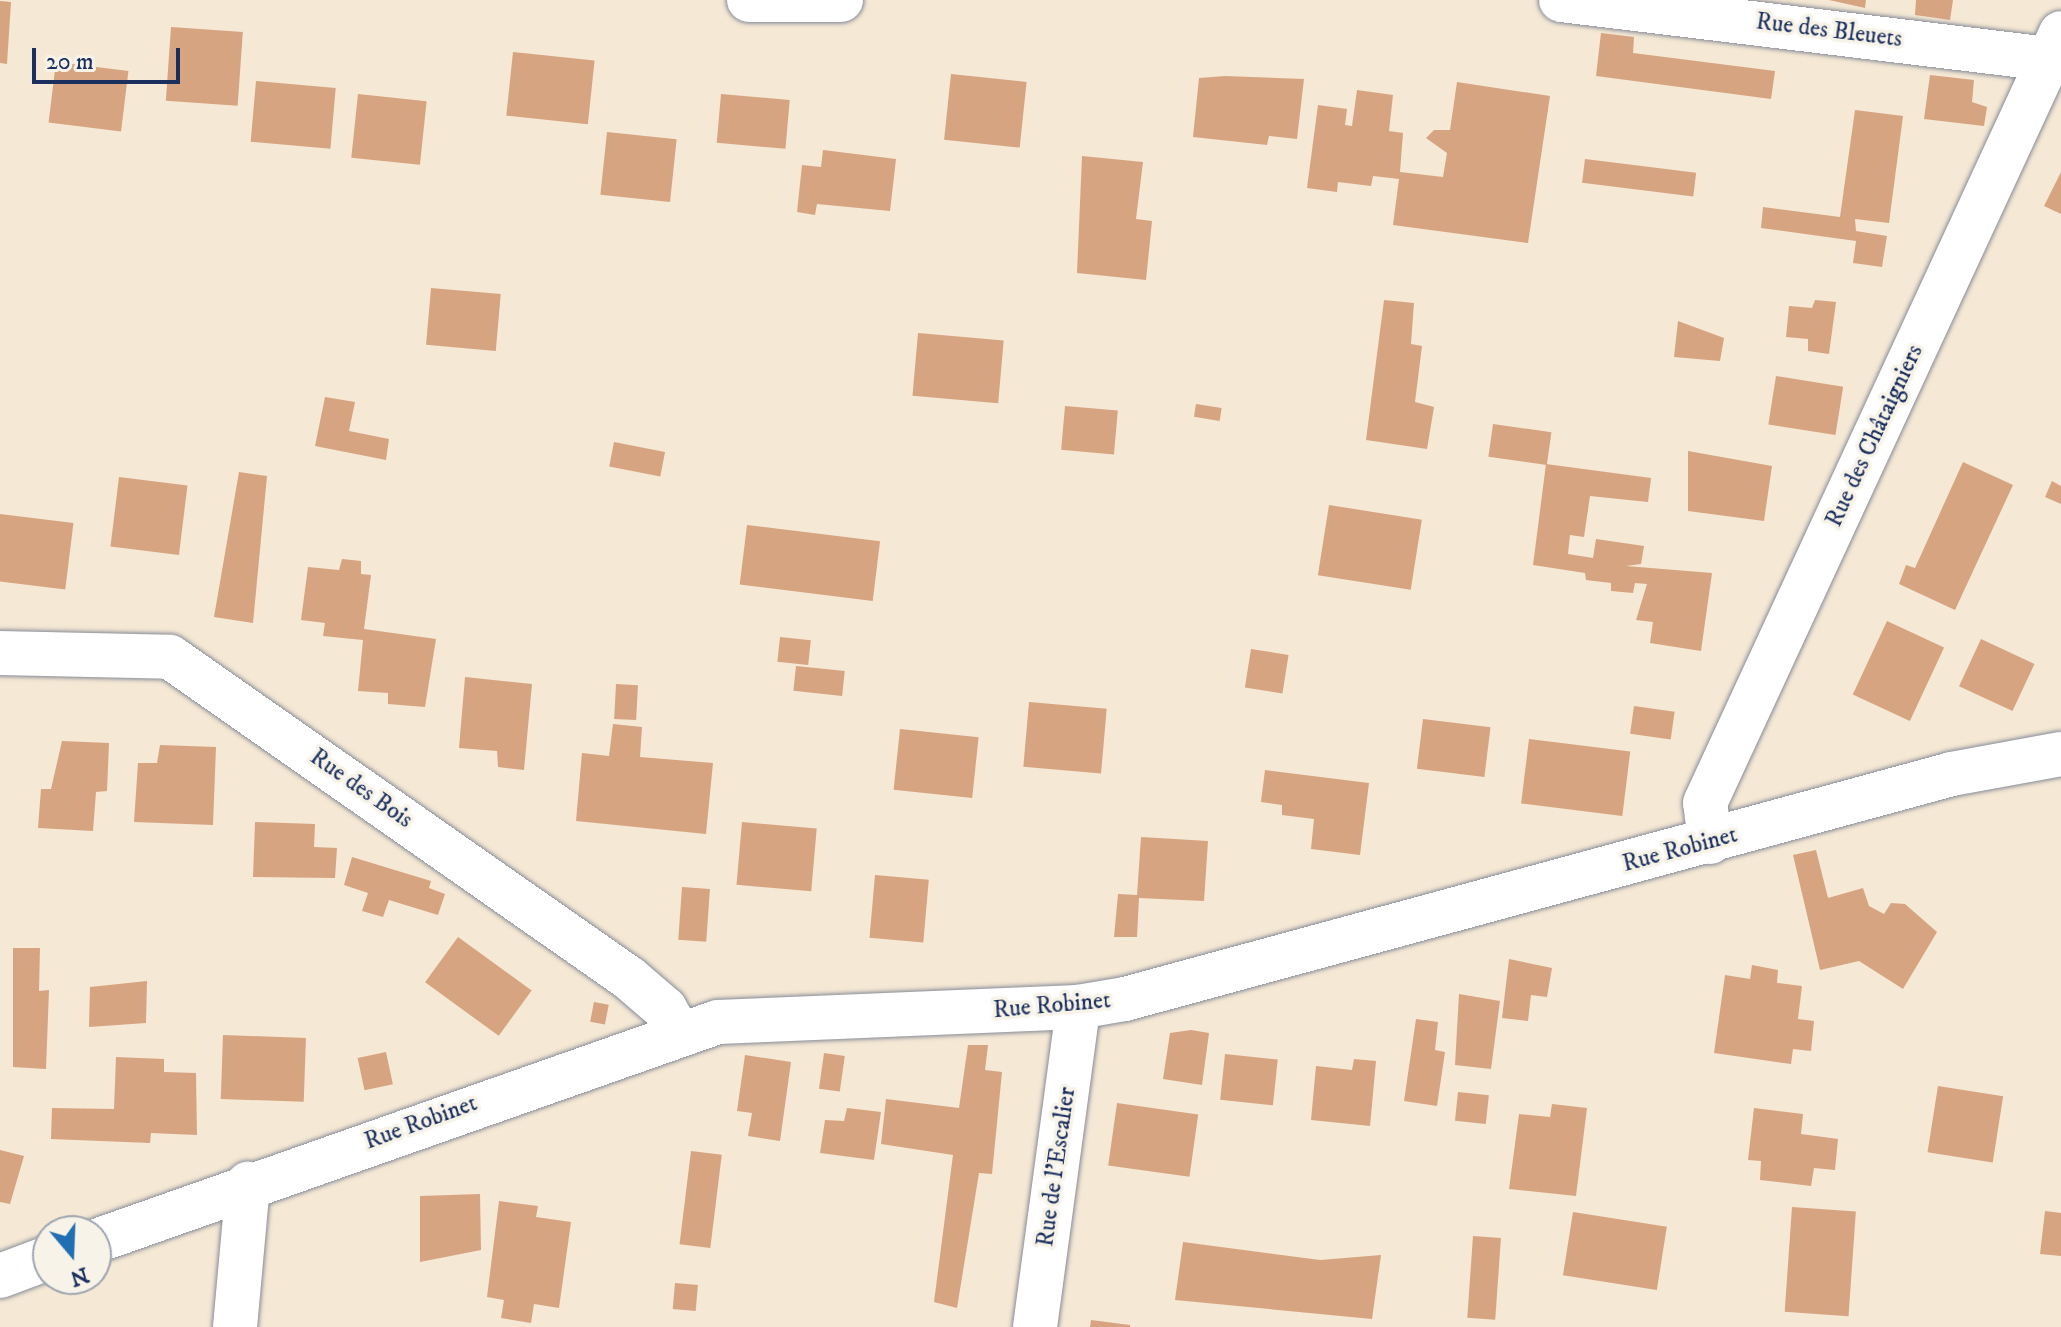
<!DOCTYPE html>
<html>
<head>
<meta charset="utf-8">
<style>
  body { margin:0 }
  #map { position:relative; width:2061px; height:1327px; overflow:hidden; background:#f5e8d4; font-family:"IM FELL DW Pica",serif }
  div>[style] { position:absolute }
  .building>* { inset:0; background:#d7a482; transform-origin:0 0 }
  .roads { filter:drop-shadow(0 0 2px #888c99) drop-shadow(0 0 2px #888c99) }
  .minor>* { height:44px; margin:-22px; padding:0 22px; transform-origin:22px; border-radius:22px; background:#fff }
  span { translate:-50% -50%; white-space:nowrap; text-align:center; line-height:1.15; -webkit-text-stroke:7px #f7f3e8; paint-order:stroke }
  .street-label { font-size:24px; color:#1b2f5e }
  .north { position:absolute; left:32px; top:1215px; width:80px; height:80px; box-sizing:border-box; background:#f7f3e8; border:2px solid #9fa5b1; border-radius:50%; rotate:161deg; font-size:22px; font-weight:700; line-height:32px; text-align:center; color:#1b2f5e }
  .north::after { content:''; display:block; margin:auto; width:28px; height:36px; background:#1f6fb2; clip-path:polygon(50% 0,100% 100%,50% 72%,0 100%) }
  .scale { position:absolute; left:32px; top:48px; width:148px; height:36px; box-sizing:border-box; border:4px solid #1b2f5e; border-top:0; padding-left:10px; font-size:24px; line-height:28px; white-space:nowrap; color:#1b2f5e; -webkit-text-stroke:6px #f7f3e8; paint-order:stroke }
</style>
</head>
<body>
<div id="map">
  <div class="building">
    <div style="clip-path:polygon(1829px 0,1866px 0,1865px 8px)"></div>
    <div style="clip-path:polygon(1916px 0,1953px 0,1950px 20px,1915px 15px)"></div>
    <div style="clip-path:polygon(0 1px,11px 2px,7px 64px,0 63px)"></div>
    <div style="left:171px;top:27px;width:72px;height:74px;rotate:4deg"></div>
    <div style="clip-path:polygon(1601px 33px,1634px 37px,1633px 53px,1775px 71px,1771px 99px,1596px 76px)"></div>
    <div style="left:513px;top:52px;width:82px;height:64px;rotate:6deg"></div>
    <div style="left:56px;top:62px;width:73px;height:61px;rotate:7deg"></div>
    <div style="left:951px;top:74px;width:76px;height:66px;rotate:6deg"></div>
    <div style="clip-path:polygon(1930px 75px,1974px 80px,1972px 102px,1987px 107px,1984px 126px,1924px 119px)"></div>
    <div style="clip-path:polygon(1225px 76px,1304px 79px,1297px 139px,1269px 136px,1267px 145px,1193px 137px,1199px 78px)"></div>
    <div style="left:256px;top:81px;width:80px;height:61px;rotate:5deg"></div>
    <div style="clip-path:polygon(1457px 82px,1550px 96px,1528px 243px,1393px 225px,1399px 179px,1373px 176px,1371px 186px,1338px 182px,1337px 192px,1307px 188px,1318px 105px,1347px 109px,1345px 125px,1352px 126px,1357px 90px,1393px 95px,1389px 131px,1403px 133px,1400px 172px,1443px 177px,1447px 153px,1426px 138px,1434px 130px,1450px 130px)"></div>
    <div style="left:358px;top:94px;width:69px;height:64px;rotate:6deg"></div>
    <div style="left:721px;top:94px;width:69px;height:49px;rotate:5deg"></div>
    <div style="clip-path:polygon(1855px 110px,1903px 116px,1889px 223px,1855px 219px,1856px 231px,1887px 236px,1882px 267px,1853px 263px,1856px 241px,1761px 228px,1763px 207px,1840px 217px)"></div>
    <div style="left:607px;top:132px;width:70px;height:63px;rotate:6deg"></div>
    <div style="clip-path:polygon(823px 150px,896px 159px,890px 211px,817px 204px,815px 215px,797px 212px,802px 165px,821px 167px)"></div>
    <div style="clip-path:polygon(1082px 156px,1143px 162px,1136px 219px,1152px 221px,1146px 280px,1077px 273px)"></div>
    <div style="left:1585px;top:159px;width:112px;height:24px;rotate:7deg"></div>
    <div style="clip-path:polygon(2061px 172px,2061px 214px,2044px 206px)"></div>
    <div style="left:431px;top:288px;width:70px;height:57px;rotate:5deg"></div>
    <div style="clip-path:polygon(1384px 300px,1414px 303px,1411px 344px,1422px 346px,1415px 402px,1434px 407px,1427px 449px,1366px 440px)"></div>
    <div style="clip-path:polygon(1815px 300px,1836px 302px,1829px 354px,1808px 351px,1808px 339px,1786px 337px,1789px 306px,1812px 308px)"></div>
    <div style="clip-path:polygon(1678px 321px,1724px 338px,1720px 361px,1674px 357px)"></div>
    <div style="left:918px;top:333px;width:86px;height:63px;rotate:5deg"></div>
    <div style="left:1776px;top:376px;width:68px;height:49px;rotate:9deg"></div>
    <div style="clip-path:polygon(325px 397px,355px 402px,349px 431px,389px 439px,386px 460px,315px 446px)"></div>
    <div style="left:1196px;top:404px;width:26px;height:13px;rotate:9deg"></div>
    <div style="left:1065px;top:406px;width:53px;height:44px;rotate:5deg"></div>
    <div style="left:1493px;top:424px;width:59px;height:33px;rotate:8deg"></div>
    <div style="left:614px;top:442px;width:52px;height:25px;rotate:11deg"></div>
    <div style="clip-path:polygon(1688px 451px,1772px 466px,1764px 521px,1688px 511px)"></div>
    <div style="clip-path:polygon(1963px 462px,2013px 485px,1955px 610px,1899px 584px,1906px 565px,1915px 568px)"></div>
    <div style="clip-path:polygon(1546px 464px,1651px 478px,1648px 502px,1590px 496px,1584px 537px,1570px 535px,1568px 554px,1593px 558px,1596px 539px,1644px 546px,1641px 564px,1626px 566px,1712px 573px,1701px 651px,1650px 643px,1653px 622px,1636px 620px,1647px 584px,1635px 583px,1633px 593px,1611px 591px,1611px 583px,1586px 580px,1585px 573px,1533px 565px)"></div>
    <div style="clip-path:polygon(239px 472px,267px 476px,253px 623px,214px 617px)"></div>
    <div style="left:119px;top:477px;width:69px;height:70px;rotate:7deg"></div>
    <div style="clip-path:polygon(2052px 481px,2061px 486px,2061px 504px,2045px 497px)"></div>
    <div style="left:1329px;top:505px;width:94px;height:71px;rotate:9deg"></div>
    <div style="left:0;top:514px;width:74px;height:67px;rotate:7deg"></div>
    <div style="left:747px;top:525px;width:134px;height:60px;rotate:7deg"></div>
    <div style="clip-path:polygon(342px 559px,361px 561px,361px 574px,371px 575px,364px 629px,436px 639px,425px 707px,388px 704px,388px 693px,358px 691px,363px 640px,323px 636px,325px 623px,301px 620px,308px 567px,339px 570px)"></div>
    <div style="left:1887px;top:621px;width:63px;height:81px;rotate:25deg"></div>
    <div style="left:780px;top:637px;width:31px;height:25px;rotate:6deg"></div>
    <div style="left:1981px;top:639px;width:59px;height:52px;rotate:25deg"></div>
    <div style="left:1251px;top:649px;width:38px;height:39px;rotate:9deg"></div>
    <div style="left:796px;top:666px;width:49px;height:25px;rotate:6deg"></div>
    <div style="clip-path:polygon(465px 677px,532px 684px,524px 770px,498px 767px,497px 751px,459px 748px)"></div>
    <div style="left:616px;top:684px;width:22px;height:35px;rotate:3deg"></div>
    <div style="left:1029px;top:702px;width:78px;height:65px;rotate:5deg"></div>
    <div style="left:1634px;top:706px;width:41px;height:28px;rotate:8deg"></div>
    <div style="left:1423px;top:719px;width:68px;height:50px;rotate:7deg"></div>
    <div style="clip-path:polygon(613px 724px,642px 727px,640px 757px,713px 763px,706px 834px,576px 821px,582px 753px,609px 756px)"></div>
    <div style="left:900px;top:729px;width:79px;height:61px;rotate:6deg"></div>
    <div style="left:1529px;top:739px;width:102px;height:65px;rotate:7deg"></div>
    <div style="clip-path:polygon(62px 741px,109px 743px,107px 791px,96px 792px,93px 831px,38px 828px,41px 789px,51px 789px)"></div>
    <div style="clip-path:polygon(160px 745px,216px 747px,213px 825px,134px 822px,138px 763px,157px 763px)"></div>
    <div style="clip-path:polygon(1265px 770px,1369px 783px,1360px 855px,1311px 849px,1314px 819px,1282px 815px,1282px 805px,1261px 802px)"></div>
    <div style="clip-path:polygon(255px 822px,315px 824px,314px 847px,337px 848px,335px 878px,253px 877px)"></div>
    <div style="left:742px;top:822px;width:75px;height:63px;rotate:5deg"></div>
    <div style="clip-path:polygon(1141px 837px,1208px 841px,1204px 901px,1139px 898px,1137px 937px,1114px 937px,1118px 894px,1137px 895px)"></div>
    <div style="clip-path:polygon(1816px 850px,1828px 898px,1863px 888px,1869px 906px,1884px 914px,1891px 903px,1905px 904px,1937px 932px,1903px 989px,1859px 961px,1820px 970px,1793px 855px)"></div>
    <div style="clip-path:polygon(352px 857px,431px 881px,429px 888px,445px 894px,438px 915px,389px 900px,383px 917px,362px 911px,368px 893px,344px 885px)"></div>
    <div style="left:875px;top:875px;width:54px;height:63px;rotate:5deg"></div>
    <div style="left:682px;top:887px;width:28px;height:53px;rotate:4deg"></div>
    <div style="left:458px;top:937px;width:91px;height:56px;rotate:36deg"></div>
    <div style="clip-path:polygon(13px 948px,40px 948px,39px 991px,49px 990px,46px 1069px,13px 1067px)"></div>
    <div style="clip-path:polygon(1509px 959px,1552px 968px,1547px 997px,1531px 995px,1528px 1021px,1502px 1018px)"></div>
    <div style="clip-path:polygon(1752px 965px,1778px 970px,1777px 983px,1802px 986px,1798px 1019px,1814px 1021px,1811px 1051px,1793px 1049px,1791px 1064px,1714px 1053px,1725px 975px,1750px 979px)"></div>
    <div style="clip-path:polygon(147px 981px,146px 1023px,89px 1027px,90px 987px)"></div>
    <div style="clip-path:polygon(1459px 994px,1500px 1001px,1491px 1069px,1455px 1065px)"></div>
    <div style="left:594px;top:1002px;width:15px;height:20px;rotate:11deg"></div>
    <div style="clip-path:polygon(1416px 1019px,1438px 1022px,1435px 1050px,1445px 1052px,1437px 1106px,1404px 1101px)"></div>
    <div style="clip-path:polygon(1191px 1030px,1209px 1033px,1202px 1085px,1163px 1079px,1170px 1033px)"></div>
    <div style="left:223px;top:1035px;width:83px;height:64px;rotate:2deg"></div>
    <div style="clip-path:polygon(968px 1045px,988px 1045px,985px 1070px,1002px 1072px,992px 1174px,979px 1173px,957px 1308px,934px 1302px,953px 1155px,881px 1144px,886px 1099px,959px 1108px)"></div>
    <div style="left:386px;top:1052px;width:33px;height:29px;rotate:78deg"></div>
    <div style="left:824px;top:1053px;width:21px;height:36px;rotate:8deg"></div>
    <div style="left:1225px;top:1054px;width:53px;height:46px;rotate:6deg"></div>
    <div style="clip-path:polygon(745px 1055px,791px 1062px,780px 1141px,748px 1136px,752px 1113px,737px 1111px)"></div>
    <div style="clip-path:polygon(116px 1057px,164px 1059px,164px 1072px,196px 1073px,197px 1135px,151px 1133px,150px 1143px,51px 1139px,52px 1108px,114px 1109px)"></div>
    <div style="clip-path:polygon(1354px 1059px,1376px 1061px,1370px 1126px,1311px 1120px,1316px 1066px,1352px 1070px)"></div>
    <div style="left:1938px;top:1086px;width:66px;height:67px;rotate:9deg"></div>
    <div style="left:1458px;top:1092px;width:31px;height:29px;rotate:6deg"></div>
    <div style="left:1117px;top:1103px;width:82px;height:63px;rotate:8deg"></div>
    <div style="clip-path:polygon(1552px 1104px,1587px 1108px,1576px 1196px,1509px 1189px,1519px 1114px,1550px 1117px)"></div>
    <div style="clip-path:polygon(847px 1108px,881px 1112px,874px 1160px,820px 1153px,825px 1120px,844px 1121px)"></div>
    <div style="clip-path:polygon(1754px 1108px,1803px 1114px,1801px 1134px,1838px 1139px,1835px 1170px,1814px 1168px,1811px 1186px,1760px 1180px,1761px 1161px,1748px 1160px)"></div>
    <div style="clip-path:polygon(0 1150px,24px 1156px,10px 1204px,0 1202px)"></div>
    <div style="left:691px;top:1151px;width:31px;height:94px;rotate:7deg"></div>
    <div style="clip-path:polygon(480px 1194px,481px 1250px,420px 1262px,420px 1196px)"></div>
    <div style="clip-path:polygon(499px 1201px,538px 1206px,536px 1217px,571px 1222px,559px 1308px,534px 1304px,531px 1323px,501px 1318px,504px 1300px,487px 1297px)"></div>
    <div style="left:1792px;top:1207px;width:64px;height:105px;rotate:4deg"></div>
    <div style="clip-path:polygon(2045px 1211px,2061px 1213px,2061px 1256px,2040px 1254px)"></div>
    <div style="left:1573px;top:1212px;width:95px;height:64px;rotate:9deg"></div>
    <div style="left:1473px;top:1236px;width:28px;height:82px;rotate:4deg"></div>
    <div style="clip-path:polygon(1183px 1242px,1320px 1260px,1381px 1255px,1372px 1319px,1175px 1300px)"></div>
    <div style="left:675px;top:1283px;width:23px;height:26px;rotate:5deg"></div>
    <div style="clip-path:polygon(1091px 1320px,1130px 1325px,1130px 1327px,1090px 1327px)"></div>
  </div>
  <div class="roads">
    <div class="minor">
      <div style="left:749px;top:0;width:92px"></div>
      <div style="left:1561px;top:0;width:493px;rotate:6.9deg"></div>
      <div style="left:0;top:653px;width:170px;rotate:1.3deg"></div>
      <div style="left:170px;top:657px;width:560px;rotate:34.97deg"></div>
      <div style="left:629px;top:978px;width:48px;rotate:40.7deg"></div>
      <div style="left:665px;top:1009px;width:28px;rotate:60deg"></div>
      <div style="left:1710px;top:842px;width:39px;rotate:-97deg"></div>
      <div style="left:1705px;top:803px;width:848px;rotate:-65.19deg"></div>
      <div style="left:96px;top:1241px;width:659px;rotate:-19.4deg"></div>
      <div style="left:718px;top:1022px;width:360px;rotate:-2.4deg"></div>
      <div style="left:1078px;top:1007px;width:48px;rotate:-9.7deg"></div>
      <div style="left:1125px;top:999px;width:857px;rotate:-15.22deg"></div>
      <div style="left:1952px;top:774px;width:111px;rotate:-10.4deg"></div>
      <div style="left:0;top:1276px;width:51px;rotate:-20.6deg"></div>
      <div style="left:235px;top:1327px;width:144px;rotate:-84.8deg"></div>
      <div style="left:1035px;top:1327px;width:323px;rotate:-82.3deg"></div>
    </div>
  </div>
  <div class="street-label">
    <span style="left:1829px;top:31px;rotate:7deg">Rue des Bleuets</span>
    <span style="left:1875px;top:436px;rotate:-65deg">Rue des Châtaigniers</span>
    <span style="left:361px;top:789px;rotate:35deg">Rue des Bois</span>
    <span style="left:1680px;top:850px;rotate:-15deg">Rue Robinet</span>
    <span style="left:1052px;top:1006px;rotate:-5deg">Rue Robinet</span>
    <span style="left:421px;top:1123px;rotate:-20deg">Rue Robinet</span>
    <span style="left:1057px;top:1167px;rotate:-82deg">Rue de l'Escalier</span>
  </div>
  <div class="north">N</div>
  <div class="scale">20 m</div>
</div>
</body>
</html>
